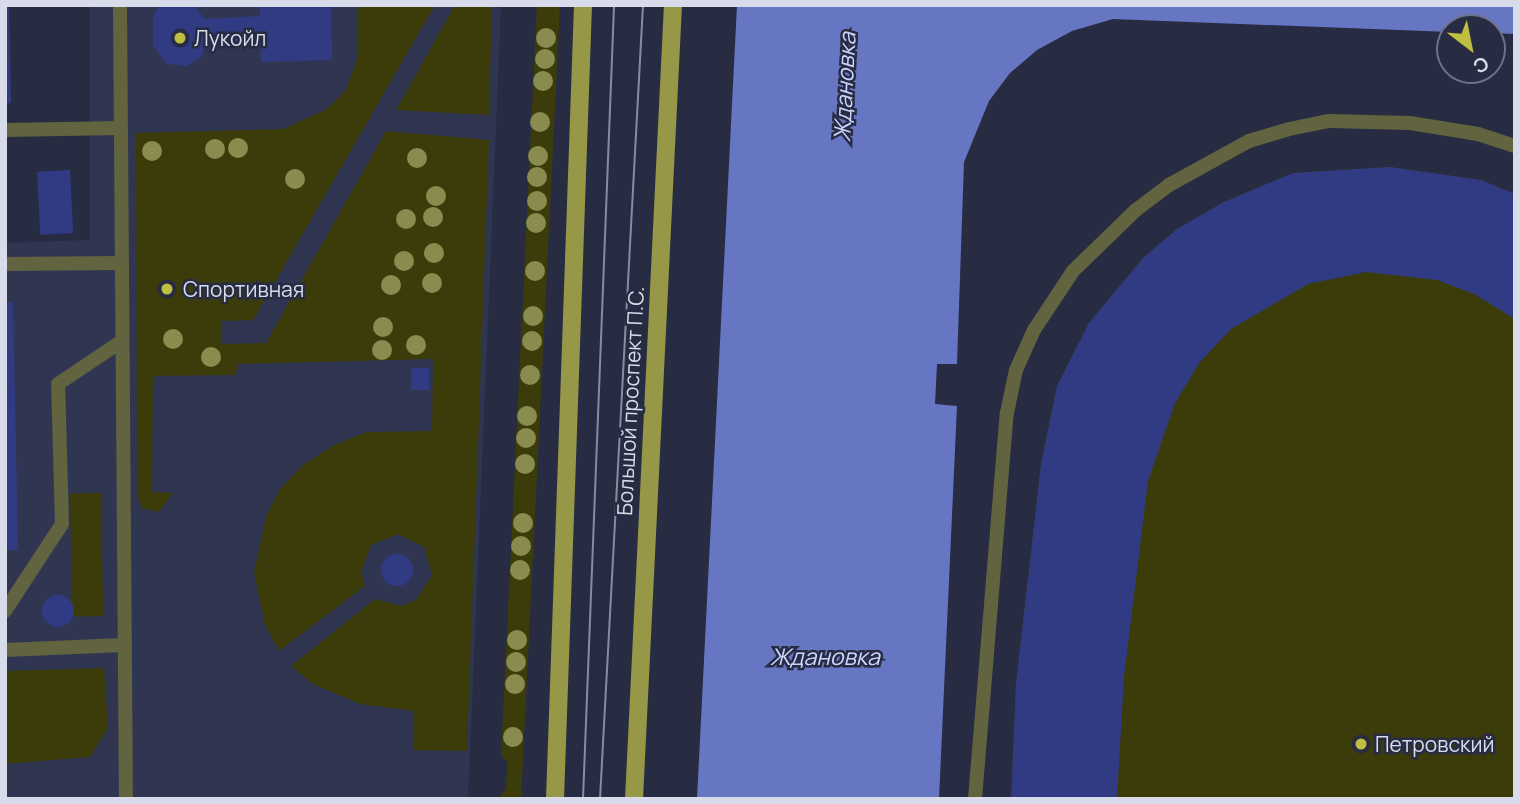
<!DOCTYPE html>
<html>
<head>
<meta charset="utf-8">
<style>
  body { margin:0 }
  #map { position:relative; width:1520px; height:804px; overflow:hidden; background:#272c43; font-family:Manrope,sans-serif }
  div>[style] { position:absolute }
  .built>* { inset:0; background:#303652 }
  .green>* { inset:0; background:#3c3c0a; transform-origin:0 0 }
  .water>* { inset:0; background:#6676c3 }
  .building>* { inset:0; background:#313b83; transform-origin:0 0 }
  .round { border-radius:50% }
  .service>* { height:14px; margin:-7px; padding:0 7px; transform-origin:7px; border-radius:7px; background:#62633f }
  .primary>* { height:18px; margin:-9px; padding:0 9px; transform-origin:9px; border-radius:9px; background:#979748 }
  .tram>* { height:2px; margin:-1px; padding:0 1px; transform-origin:1px; border-radius:1px; background:#888c9f }
  .trees>* { width:20px; height:20px; margin:-10px; border-radius:50%; background:#898b4f }
  .dots>* { width:19px; height:19px; translate:-50% -50%; box-sizing:border-box; border:4px solid #272c43; border-radius:50% }
  span { translate:-50% -50%; white-space:nowrap; text-align:center; line-height:1.15; -webkit-text-stroke:5px #272c43; paint-order:stroke }
  .poi-label { font-size:21px; color:#d7dbea }
  .left { translate:0 -50%; text-align:left }
  .street-label { font-size:21px; color:#d7dbea }
  .water-label { font-size:23px; color:#cad4ff; font-style:italic }
  .frame { position:absolute; inset:0; border:7px solid #d7dbea; pointer-events:none }
  .north { position:absolute; left:1436px; top:14px; width:70px; height:70px; box-sizing:border-box; background:#272c43; border:2px solid #6d7286; border-radius:50%; rotate:148deg; font-size:19px; font-weight:700; line-height:28px; text-align:center; color:#d7dbea }
  .north::after { content:''; display:block; margin:auto; width:24px; height:32px; background:#bfbe42; clip-path:polygon(50% 0,100% 100%,50% 72%,0 100%) }
</style>
</head>
<body>
<div id="map">
  <div class="built">
    <div style="clip-path:polygon(90px 5px,501px 5px,468px 799px,5px 799px,5px 243px,90px 240px)"></div>
  </div>
  <div class="green">
    <div style="clip-path:polygon(357px 5px,435px 5px,253px 320px,222px 321px,222px 344px,266px 343px,386px 131px,489px 140px,467px 751px,413px 750px,414px 711px,360px 704px,313px 684px,291px 666px,375px 599px,402px 606px,416px 600px,432px 575px,424px 547px,398px 534px,371px 545px,361px 572px,365px 586px,279px 651px,265px 625px,254px 573px,266px 516px,280px 489px,303px 465px,334px 445px,367px 432px,432px 431px,433px 359px,237px 364px,236px 375px,153px 376px,152px 492px,173px 493px,159px 512px,142px 508px,137px 496px,136px 133px,283px 129px,327px 109px,346px 90px,357px 59px)"></div>
    <div style="clip-path:polygon(455px 5px,492px 5px,489px 115px,396px 110px)"></div>
    <div style="clip-path:polygon(537px 5px,560px 5px,521px 799px,498px 799px,506px 789px,507px 762px,501px 756px)"></div>
    <div style="clip-path:polygon(1390px 167px,1481px 180px,1515px 194px,1515px 799px,1011px 799px,1016px 684px,1041px 464px,1057px 386px,1089px 323px,1144px 257px,1177px 229px,1224px 202px,1293px 173px)"></div>
    <div style="left:101px;top:493px;width:123px;height:31px;rotate:89deg"></div>
    <div style="clip-path:polygon(104px 668px,108px 728px,90px 757px,5px 764px,5px 671px)"></div>
  </div>
  <div class="water">
    <div style="clip-path:polygon(737px 5px,1515px 5px,1515px 34px,1492px 33px,1492px 28px,1450px 28px,1450px 32px,1113px 19px,1072px 31px,1037px 50px,1010px 73px,989px 101px,964px 162px,957px 364px,937px 364px,935px 404px,957px 406px,939px 799px,697px 799px)"></div>
  </div>
  <div class="building">
    <div style="clip-path:polygon(5px 5px,9px 5px,11px 103px,5px 104px)"></div>
    <div style="clip-path:polygon(159px 5px,195px 5px,204px 19px,260px 16px,259px 5px,331px 5px,332px 60px,261px 62px,260px 42px,206px 45px,201px 57px,186px 66px,167px 64px,153px 45px,153px 18px)"></div>
    <div style="clip-path:polygon(1390px 167px,1481px 180px,1515px 194px,1515px 319px,1474px 294px,1437px 280px,1366px 272px,1308px 284px,1231px 329px,1200px 362px,1175px 403px,1148px 481px,1124px 677px,1117px 799px,1011px 799px,1016px 684px,1041px 464px,1057px 386px,1089px 323px,1144px 257px,1177px 229px,1224px 202px,1293px 173px)"></div>
    <div style="left:70px;top:170px;width:63px;height:33px;rotate:87deg"></div>
    <div style="clip-path:polygon(5px 302px,13px 302px,18px 550px,5px 550px)"></div>
    <div style="left:411px;top:368px;width:18px;height:22px"></div>
    <div class="round" style="left:381px;top:554px;width:32px;height:32px"></div>
    <div class="round" style="left:42px;top:595px;width:32px;height:32px"></div>
  </div>
  <div class="service">
    <div style="left:120px;top:5px;width:794px;rotate:89.57deg"></div>
    <div style="left:5px;top:130px;width:115px;rotate:-1deg"></div>
    <div style="left:5px;top:264px;width:115px;rotate:-0.5deg"></div>
    <div style="left:5px;top:611px;width:104px;rotate:-56.8deg"></div>
    <div style="left:62px;top:524px;width:140px;rotate:-91.6deg"></div>
    <div style="left:58px;top:384px;width:73px;rotate:-33.9deg"></div>
    <div style="left:5px;top:650px;width:118px;rotate:-2.4deg"></div>
    <div style="left:975px;top:799px;width:387px;rotate:-85.3deg"></div>
    <div style="left:1007px;top:413px;width:44px;rotate:-78.2deg"></div>
    <div style="left:1016px;top:370px;width:44px;rotate:-65.8deg"></div>
    <div style="left:1034px;top:330px;width:71px;rotate:-56.5deg"></div>
    <div style="left:1073px;top:271px;width:88px;rotate:-44.1deg"></div>
    <div style="left:1136px;top:210px;width:41px;rotate:-37.1deg"></div>
    <div style="left:1169px;top:185px;width:91px;rotate:-28.8deg"></div>
    <div style="left:1249px;top:141px;width:42px;rotate:-16.7deg"></div>
    <div style="left:1289px;top:129px;width:41px;rotate:-11.3deg"></div>
    <div style="left:1329px;top:121px;width:81px;rotate:1.4deg"></div>
    <div style="left:1410px;top:123px;width:69px;rotate:9.2deg"></div>
    <div style="left:1478px;top:134px;width:39px;rotate:18deg"></div>
  </div>
  <div class="primary">
    <div style="left:555px;top:799px;width:794px;rotate:-87.98deg"></div>
    <div style="left:634px;top:799px;width:795px;rotate:-87.19deg"></div>
  </div>
  <div class="tram">
    <div style="left:583px;top:799px;width:795px;rotate:-87.76deg"></div>
    <div style="left:600px;top:799px;width:795px;rotate:-86.9deg"></div>
  </div>
  <div class="trees">
    <div style="left:546px;top:38px"></div>
    <div style="left:545px;top:59px"></div>
    <div style="left:543px;top:81px"></div>
    <div style="left:540px;top:122px"></div>
    <div style="left:238px;top:148px"></div>
    <div style="left:215px;top:149px"></div>
    <div style="left:152px;top:151px"></div>
    <div style="left:538px;top:156px"></div>
    <div style="left:417px;top:158px"></div>
    <div style="left:537px;top:177px"></div>
    <div style="left:295px;top:179px"></div>
    <div style="left:436px;top:196px"></div>
    <div style="left:537px;top:201px"></div>
    <div style="left:433px;top:217px"></div>
    <div style="left:406px;top:219px"></div>
    <div style="left:536px;top:223px"></div>
    <div style="left:434px;top:253px"></div>
    <div style="left:404px;top:261px"></div>
    <div style="left:535px;top:271px"></div>
    <div style="left:432px;top:283px"></div>
    <div style="left:391px;top:285px"></div>
    <div style="left:533px;top:316px"></div>
    <div style="left:383px;top:327px"></div>
    <div style="left:173px;top:339px"></div>
    <div style="left:532px;top:341px"></div>
    <div style="left:416px;top:345px"></div>
    <div style="left:382px;top:350px"></div>
    <div style="left:211px;top:357px"></div>
    <div style="left:530px;top:375px"></div>
    <div style="left:527px;top:416px"></div>
    <div style="left:526px;top:438px"></div>
    <div style="left:525px;top:464px"></div>
    <div style="left:523px;top:523px"></div>
    <div style="left:521px;top:546px"></div>
    <div style="left:520px;top:570px"></div>
    <div style="left:517px;top:640px"></div>
    <div style="left:516px;top:662px"></div>
    <div style="left:515px;top:684px"></div>
    <div style="left:513px;top:737px"></div>
  </div>
  <div class="dots">
    <div style="left:180px;top:38px;background:#bfbe42"></div>
    <div style="left:167px;top:289px;background:#bfbe42"></div>
    <div style="left:1361px;top:744px;background:#bfbe42"></div>
  </div>
  <div class="poi-label">
    <span class="left" style="left:194px;top:38px">Лукойл</span>
    <span class="left" style="left:183px;top:289px">Спортивная</span>
    <span class="left" style="left:1375px;top:744px">Петровский</span>
  </div>
  <div class="street-label">
    <span style="left:630px;top:401px;rotate:-87deg">Большой проспект П.С.</span>
  </div>
  <div class="water-label">
    <span style="left:844px;top:87px;rotate:-87deg">Ждановка</span>
    <span style="left:825px;top:656px">Ждановка</span>
  </div>
  <div class="frame"></div>
  <div class="north">С</div>
</div>
</body>
</html>
